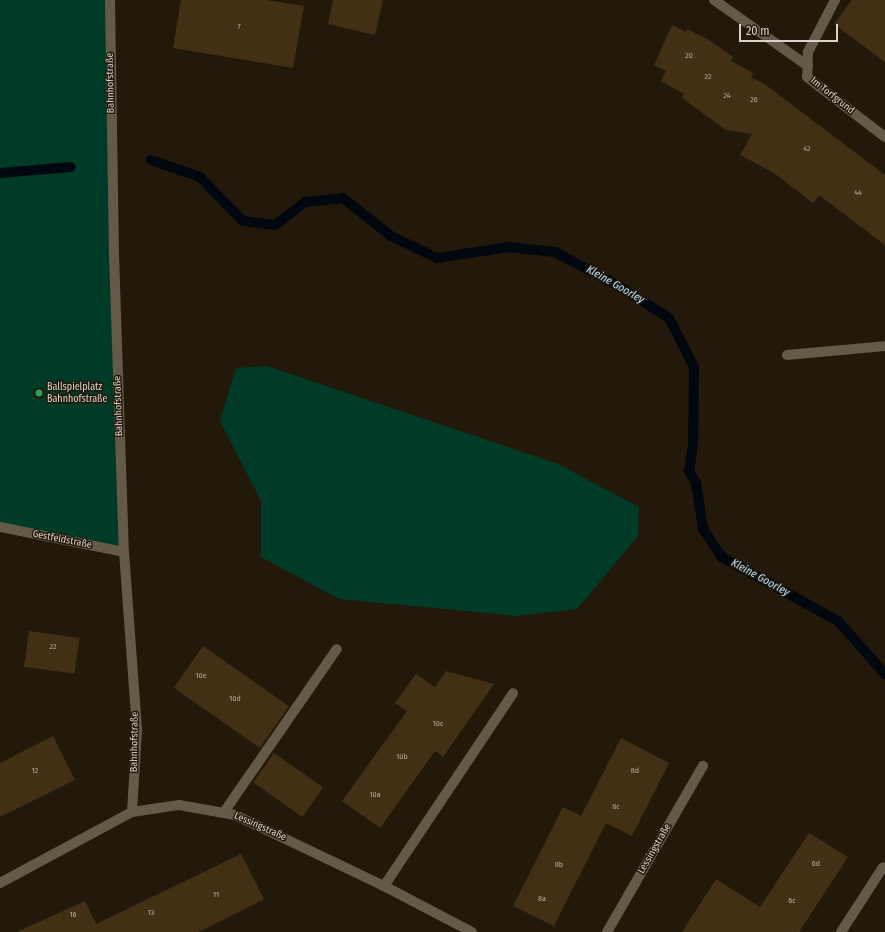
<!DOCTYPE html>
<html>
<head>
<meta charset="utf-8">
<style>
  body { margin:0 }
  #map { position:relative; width:885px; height:932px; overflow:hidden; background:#23190a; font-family:"Fira Sans Condensed",sans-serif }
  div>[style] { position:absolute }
  .green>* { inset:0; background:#003b27 }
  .stream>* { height:10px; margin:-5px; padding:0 5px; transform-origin:5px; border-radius:5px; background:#00070e }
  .building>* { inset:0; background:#423014; transform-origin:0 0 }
  .lane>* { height:10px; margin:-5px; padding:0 5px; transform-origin:5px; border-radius:5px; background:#655948 }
  .street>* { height:10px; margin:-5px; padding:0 5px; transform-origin:5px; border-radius:5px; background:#655948 }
  .dots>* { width:11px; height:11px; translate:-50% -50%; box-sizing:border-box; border:2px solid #23190a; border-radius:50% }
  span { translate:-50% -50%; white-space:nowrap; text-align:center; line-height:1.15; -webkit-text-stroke:3px #23190a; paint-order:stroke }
  .number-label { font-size:8px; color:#b4aa9c }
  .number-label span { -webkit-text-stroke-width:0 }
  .street-label { font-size:10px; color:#dad3ca }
  .poi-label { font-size:10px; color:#dad3ca }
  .left { translate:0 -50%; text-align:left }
  .water-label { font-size:11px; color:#b3e0fd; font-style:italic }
  .scale { position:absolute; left:739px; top:24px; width:99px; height:18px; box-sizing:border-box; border:2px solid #dad3ca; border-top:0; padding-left:5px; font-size:12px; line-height:14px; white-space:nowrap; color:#dad3ca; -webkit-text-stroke:3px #23190a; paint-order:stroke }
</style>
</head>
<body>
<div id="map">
  <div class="green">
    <div style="clip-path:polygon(0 0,110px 0,124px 552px,0 527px)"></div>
    <div style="clip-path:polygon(267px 366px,558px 464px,639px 507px,638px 536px,577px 609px,517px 616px,339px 599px,261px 557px,261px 501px,220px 421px,236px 368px)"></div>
  </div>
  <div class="stream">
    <div style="left:151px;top:160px;width:52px;rotate:19.1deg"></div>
    <div style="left:200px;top:177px;width:62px;rotate:45.7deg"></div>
    <div style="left:243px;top:221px;width:32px;rotate:7deg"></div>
    <div style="left:275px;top:225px;width:39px;rotate:-37deg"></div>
    <div style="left:306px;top:202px;width:37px;rotate:-6deg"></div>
    <div style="left:343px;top:198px;width:61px;rotate:38.4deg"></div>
    <div style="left:391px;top:236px;width:51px;rotate:25.6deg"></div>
    <div style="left:437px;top:258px;width:73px;rotate:-8.7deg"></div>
    <div style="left:509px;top:247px;width:46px;rotate:6.2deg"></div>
    <div style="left:555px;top:252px;width:76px;rotate:28.2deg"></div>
    <div style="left:622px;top:288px;width:56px;rotate:32.6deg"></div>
    <div style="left:669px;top:318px;width:55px;rotate:63deg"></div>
    <div style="left:694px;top:367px;width:77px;rotate:90.7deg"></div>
    <div style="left:693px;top:444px;width:27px;rotate:98deg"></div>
    <div style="left:689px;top:471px;width:14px;rotate:60deg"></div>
    <div style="left:696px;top:483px;width:47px;rotate:81.3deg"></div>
    <div style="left:703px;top:529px;width:34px;rotate:56deg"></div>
    <div style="left:722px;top:557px;width:132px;rotate:28.9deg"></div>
    <div style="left:838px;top:621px;width:71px;rotate:48.4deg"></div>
    <div style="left:0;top:173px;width:71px;rotate:-4.8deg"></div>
  </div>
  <div class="building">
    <div style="clip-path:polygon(181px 0,266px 0,304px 6px,293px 68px,173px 48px)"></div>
    <div style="clip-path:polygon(333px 0,383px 0,375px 35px,328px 24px)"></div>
    <div style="clip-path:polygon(852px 0,885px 0,885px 62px,834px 24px)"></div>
    <div style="clip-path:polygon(672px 25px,686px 32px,687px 29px,709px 40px,733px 57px,731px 61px,753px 73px,751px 77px,766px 85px,885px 175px,885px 245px,819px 195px,813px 203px,774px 173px,740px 155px,752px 134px,726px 130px,682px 98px,684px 94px,661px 81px,666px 71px,654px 65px)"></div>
    <div style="left:29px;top:631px;width:51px;height:36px;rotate:8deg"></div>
    <div style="left:203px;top:646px;width:105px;height:51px;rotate:35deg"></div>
    <div style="clip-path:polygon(446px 671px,494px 684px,443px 757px,435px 751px,380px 828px,342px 801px,407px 711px,395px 703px,416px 674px,435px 687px)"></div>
    <div style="clip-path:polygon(53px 736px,75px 780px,0 817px,0 763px)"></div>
    <div style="clip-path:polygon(621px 738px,669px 763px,632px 836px,606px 823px,554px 926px,513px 906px,563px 807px,581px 816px)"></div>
    <div style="left:274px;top:753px;width:60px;height:36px;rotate:35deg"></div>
    <div style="clip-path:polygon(809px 833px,848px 857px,799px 932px,682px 932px,716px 879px,760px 907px)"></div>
    <div style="clip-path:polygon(241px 854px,264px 899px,198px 932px,17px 932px,85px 901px,96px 924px)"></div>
  </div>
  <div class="lane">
    <div style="left:714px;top:0;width:115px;rotate:35.1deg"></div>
    <div style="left:224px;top:812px;width:198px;rotate:-55.3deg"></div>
  </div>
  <div class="street">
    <div style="left:110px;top:0;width:254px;rotate:89.1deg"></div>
    <div style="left:114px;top:254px;width:298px;rotate:88.1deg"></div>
    <div style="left:124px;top:552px;width:178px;rotate:85.8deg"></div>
    <div style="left:137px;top:730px;width:82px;rotate:93.5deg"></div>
    <div style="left:835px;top:0;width:59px;rotate:117.4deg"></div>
    <div style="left:808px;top:52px;width:25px;rotate:92deg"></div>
    <div style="left:807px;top:77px;width:98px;rotate:37.6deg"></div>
    <div style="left:787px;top:355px;width:98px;rotate:-5.2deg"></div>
    <div style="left:0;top:527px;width:126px;rotate:11.4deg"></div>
    <div style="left:0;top:883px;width:150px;rotate:-28.3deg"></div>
    <div style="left:132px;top:812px;width:48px;rotate:-8.5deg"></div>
    <div style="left:179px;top:805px;width:57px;rotate:10.1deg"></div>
    <div style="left:235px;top:815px;width:165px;rotate:25.5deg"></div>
    <div style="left:384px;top:886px;width:99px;rotate:27.6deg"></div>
    <div style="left:384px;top:886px;width:232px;rotate:-56.2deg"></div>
    <div style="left:607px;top:932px;width:192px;rotate:-60deg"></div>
    <div style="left:841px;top:932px;width:77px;rotate:-57.1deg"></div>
  </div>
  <div class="dots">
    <div style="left:39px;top:393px;background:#2e9e5b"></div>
  </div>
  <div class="number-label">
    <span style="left:239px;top:27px">7</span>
    <span style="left:689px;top:56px">20</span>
    <span style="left:708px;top:77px">22</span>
    <span style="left:727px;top:96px">24</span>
    <span style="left:754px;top:100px">26</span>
    <span style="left:807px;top:149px">42</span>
    <span style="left:858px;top:193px">44</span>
    <span style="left:53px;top:647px">22</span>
    <span style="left:201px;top:676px">10e</span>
    <span style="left:235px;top:699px">10d</span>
    <span style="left:438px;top:724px">10c</span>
    <span style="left:402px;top:757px">10b</span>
    <span style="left:35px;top:771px">12</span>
    <span style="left:635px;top:771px">8d</span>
    <span style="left:375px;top:795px">10a</span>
    <span style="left:616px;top:807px">8c</span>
    <span style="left:816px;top:864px">6d</span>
    <span style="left:559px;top:865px">8b</span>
    <span style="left:216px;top:895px">11</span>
    <span style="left:542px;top:899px">8a</span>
    <span style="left:792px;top:901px">6c</span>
    <span style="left:151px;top:913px">13</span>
    <span style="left:73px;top:915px">16</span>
  </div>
  <div class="street-label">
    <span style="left:111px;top:83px;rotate:-91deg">Bahnhofstraße</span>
    <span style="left:832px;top:96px;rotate:38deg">Im Torfgrund</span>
    <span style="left:119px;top:406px;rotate:-92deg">Bahnhofstraße</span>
    <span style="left:62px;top:540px;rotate:11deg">Gestfeldstraße</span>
    <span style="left:135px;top:742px;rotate:-89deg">Bahnhofstraße</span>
    <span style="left:260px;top:827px;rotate:24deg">Lessingstraße</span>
    <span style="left:655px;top:849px;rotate:-60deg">Lessingstraße</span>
  </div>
  <div class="poi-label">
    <span class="left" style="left:47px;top:393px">Ballspielplatz<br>Bahnhofstraße</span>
  </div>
  <div class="water-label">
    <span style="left:615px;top:285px;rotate:30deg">Kleine Goorley</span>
    <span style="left:760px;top:578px;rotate:29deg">Kleine Goorley</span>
  </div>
  <div class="scale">20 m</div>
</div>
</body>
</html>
